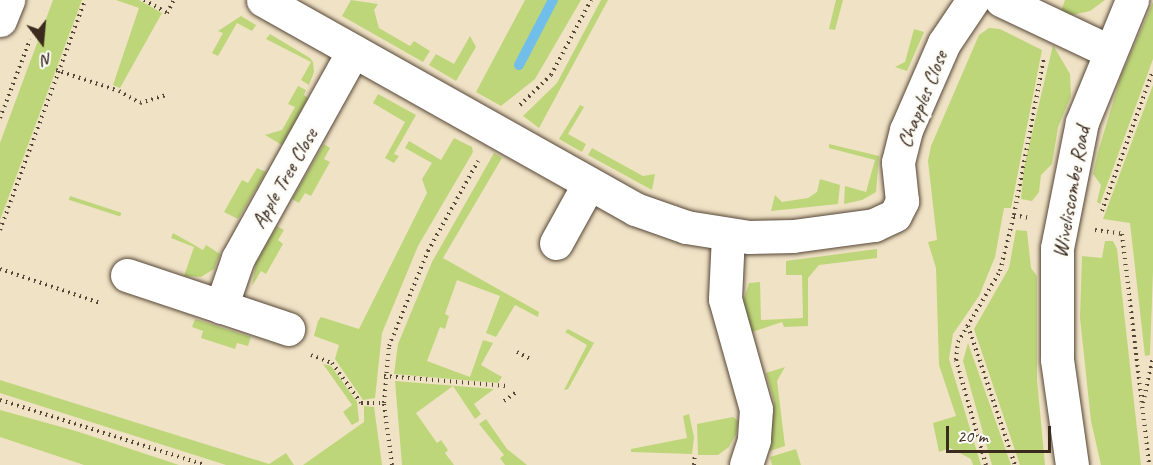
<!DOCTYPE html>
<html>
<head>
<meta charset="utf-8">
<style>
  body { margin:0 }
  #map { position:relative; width:1153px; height:465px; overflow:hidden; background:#f0e2c5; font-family:Caveat,sans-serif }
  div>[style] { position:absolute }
  .green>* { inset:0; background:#bed67a; transform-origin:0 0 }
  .stream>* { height:10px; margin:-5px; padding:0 5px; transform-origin:5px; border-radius:5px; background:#71beeb }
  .path>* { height:4px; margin-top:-2px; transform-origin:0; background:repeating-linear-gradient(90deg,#564637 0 1.5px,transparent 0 6px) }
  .roads { filter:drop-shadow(0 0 2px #564637) drop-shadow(0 0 2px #564637) }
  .minor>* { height:33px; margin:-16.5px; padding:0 16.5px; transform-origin:16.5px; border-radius:16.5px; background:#fff }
  .major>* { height:33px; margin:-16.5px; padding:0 16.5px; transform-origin:16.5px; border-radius:16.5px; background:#fff }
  span { translate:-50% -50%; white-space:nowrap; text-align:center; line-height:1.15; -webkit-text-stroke:6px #fdfcf7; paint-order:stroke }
  .street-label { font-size:21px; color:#3b2a1e }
  .north { position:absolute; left:12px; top:12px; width:60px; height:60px; -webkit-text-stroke:4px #fdfcf7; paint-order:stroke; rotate:164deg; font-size:16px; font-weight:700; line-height:24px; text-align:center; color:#3b2a1e }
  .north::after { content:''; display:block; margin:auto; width:21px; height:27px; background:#3b2a1e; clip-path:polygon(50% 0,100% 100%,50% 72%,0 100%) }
  .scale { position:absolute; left:946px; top:426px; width:105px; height:27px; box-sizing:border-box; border:3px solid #3b2a1e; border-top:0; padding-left:8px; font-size:18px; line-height:21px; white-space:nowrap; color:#3b2a1e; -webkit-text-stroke:4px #fdfcf7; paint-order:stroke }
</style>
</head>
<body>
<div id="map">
  <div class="green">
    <div style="clip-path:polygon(53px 0,82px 0,0 220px,0 143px)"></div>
    <div style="clip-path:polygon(116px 0,139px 0,162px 13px,120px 88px,113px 85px,139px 8px)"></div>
    <div style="clip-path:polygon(351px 0,378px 4px,374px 10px,379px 28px,410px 46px,414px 41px,430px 51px,423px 62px,342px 16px)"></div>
    <div style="clip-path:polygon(525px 0,581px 0,535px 79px,501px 106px,476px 92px)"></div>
    <div style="clip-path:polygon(601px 0,608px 0,539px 128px,523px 116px,557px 83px)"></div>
    <div style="clip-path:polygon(836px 0,843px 0,835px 30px,829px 29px)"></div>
    <div style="clip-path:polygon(1065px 0,1105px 0,1090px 11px,1072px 15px,1060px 14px)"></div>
    <div style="clip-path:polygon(1153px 2px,1153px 59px,1100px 204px,1097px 202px,1101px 185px,1093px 174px,1098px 152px,1121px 76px)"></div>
    <div style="clip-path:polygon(241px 16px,256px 25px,252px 31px,237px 23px,218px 56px,212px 53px,223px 33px,218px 31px)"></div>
    <div style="clip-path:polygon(989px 28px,1000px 29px,1042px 50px,1011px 208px,1004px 208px,995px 257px,979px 296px,953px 334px,949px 359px,981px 465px,973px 465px,971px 459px,950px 448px,939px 452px,933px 423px,956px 416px,939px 365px,936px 268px,928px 242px,937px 240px,928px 161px,931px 146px,979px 35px)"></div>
    <div style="clip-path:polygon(914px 29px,924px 32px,907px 71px,895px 67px,905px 62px)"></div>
    <div style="clip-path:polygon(270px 34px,310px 58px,313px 62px,314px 72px,309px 85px,301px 80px,311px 62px,266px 39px)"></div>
    <div style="clip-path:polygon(470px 36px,476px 47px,456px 81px,429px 65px,436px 54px,454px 64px)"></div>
    <div style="clip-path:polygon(1053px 45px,1070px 74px,1071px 96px,1058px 127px,1052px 164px,1041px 175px,1039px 192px,1032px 201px,1021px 199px,1024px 167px)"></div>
    <div style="clip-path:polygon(1153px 85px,1153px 271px,1150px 355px,1145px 356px,1130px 223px,1103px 219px)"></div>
    <div style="clip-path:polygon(298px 86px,306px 90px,304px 95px,308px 98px,282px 145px,265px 135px,282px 130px,295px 107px,288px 104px)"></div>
    <div style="clip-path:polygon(378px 94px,416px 115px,394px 154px,399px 156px,394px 163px,385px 158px,405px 122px,373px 103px)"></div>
    <div style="clip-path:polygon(580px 105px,584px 107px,568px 134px,586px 144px,582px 152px,559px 139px)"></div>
    <div style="clip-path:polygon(454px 138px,472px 147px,473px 152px,418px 246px,382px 333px,375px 398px,363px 400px,335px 359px,339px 345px,314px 336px,318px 321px,321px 317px,359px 329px,427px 193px,422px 179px,432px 163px,405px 148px,409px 141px,441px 160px)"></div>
    <div style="clip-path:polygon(324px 144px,330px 148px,324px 159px,330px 162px,311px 196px,305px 193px,299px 203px,292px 199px)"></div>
    <div style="clip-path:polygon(829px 144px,879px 156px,876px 192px,862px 200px,844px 204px,845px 186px,866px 192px,875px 160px,829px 148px)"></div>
    <div style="clip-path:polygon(592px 148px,643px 176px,655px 174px,652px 190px,588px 155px)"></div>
    <div style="clip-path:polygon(494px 153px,502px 158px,443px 258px,539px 312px,538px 317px,515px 305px,496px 337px,486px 333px,500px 296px,457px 280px,445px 314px,449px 316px,445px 329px,440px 327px,427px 361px,470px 377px,483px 340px,493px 343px,481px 365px,502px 377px,498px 383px,394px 374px,398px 344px,432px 262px)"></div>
    <div style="clip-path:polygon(257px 168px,266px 172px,238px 219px,224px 212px,242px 180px,248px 183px)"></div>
    <div style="clip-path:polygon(820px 179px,840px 185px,838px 204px,771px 211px,775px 195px,782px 202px,808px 198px,817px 192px)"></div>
    <div style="left:70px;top:196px;width:54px;height:4px;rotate:18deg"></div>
    <div style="clip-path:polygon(277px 226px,284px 230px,278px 240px,283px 244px,266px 274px,261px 271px,252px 286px,256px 263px)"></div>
    <div style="clip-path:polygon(1016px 230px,1027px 231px,1031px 268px,1037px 276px,1037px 380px,1045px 465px,1020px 465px,974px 329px,1009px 268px)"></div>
    <div style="clip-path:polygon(173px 233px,203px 250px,206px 245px,220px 254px,214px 269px,201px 277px,184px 276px,194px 247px,171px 238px)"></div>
    <div style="clip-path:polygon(1105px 241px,1113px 241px,1117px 249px,1141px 465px,1101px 465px,1091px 421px,1080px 318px,1082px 256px,1102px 258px)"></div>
    <div style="clip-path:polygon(877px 249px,877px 258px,819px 265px,808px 278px,808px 326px,784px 327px,782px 322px,752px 332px,743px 302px,749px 283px,760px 282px,761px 320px,803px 318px,802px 275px,786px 275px,786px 261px)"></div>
    <div style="clip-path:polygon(195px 319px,251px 337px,248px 346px,237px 343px,235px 349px,201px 338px,203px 331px,192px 327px)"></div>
    <div style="clip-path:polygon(568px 329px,594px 343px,568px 389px,564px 390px,587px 345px,565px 332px)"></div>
    <div style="clip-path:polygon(968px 343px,991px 408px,1011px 465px,992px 465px,963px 361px)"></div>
    <div style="clip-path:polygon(323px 364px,331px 366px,357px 402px,359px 421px,352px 425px,343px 412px,352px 405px)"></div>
    <div style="clip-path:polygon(785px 367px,777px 381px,785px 446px,770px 451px,774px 401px,766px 373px)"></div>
    <div style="clip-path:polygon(0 380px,269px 464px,286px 453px,294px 465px,226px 465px,0 393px)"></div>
    <div style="clip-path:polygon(395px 381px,494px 389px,474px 404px,481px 414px,475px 419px,453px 386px,416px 413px,437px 443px,441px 440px,448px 450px,445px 453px,454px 465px,402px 465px)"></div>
    <div style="clip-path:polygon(364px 406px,374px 407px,382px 465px,303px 465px,364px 422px)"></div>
    <div style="clip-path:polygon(0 410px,76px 431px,179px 465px,84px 465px,0 437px)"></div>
    <div style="clip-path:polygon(689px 414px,694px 437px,692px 454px,631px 452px,631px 449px,687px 438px,683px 416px)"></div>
    <div style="clip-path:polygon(733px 417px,738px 421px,736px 434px,729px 447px,718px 455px,698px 455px,697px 424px)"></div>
    <div style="clip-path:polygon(486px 419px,507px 449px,527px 465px,505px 465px,500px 458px,504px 455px,479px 424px)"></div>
    <div style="clip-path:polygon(796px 449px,801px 465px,772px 465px,770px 457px)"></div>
  </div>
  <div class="stream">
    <div style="left:519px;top:65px;width:73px;rotate:-62.4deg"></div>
  </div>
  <div class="path">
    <div style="left:144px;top:0;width:26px;rotate:29deg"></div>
    <div style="left:167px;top:13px;width:15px;rotate:-62deg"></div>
    <div style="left:56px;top:70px;width:66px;rotate:18.4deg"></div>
    <div style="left:119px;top:91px;width:24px;rotate:30deg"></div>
    <div style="left:140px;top:103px;width:27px;rotate:-17deg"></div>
    <div style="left:520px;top:105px;width:43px;rotate:-44.1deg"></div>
    <div style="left:551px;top:75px;width:85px;rotate:-61.9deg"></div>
    <div style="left:0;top:118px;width:84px;rotate:-69deg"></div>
    <div style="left:1102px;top:211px;width:149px;rotate:-70deg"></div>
    <div style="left:1014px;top:215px;width:160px;rotate:-79.2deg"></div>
    <div style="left:0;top:230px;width:245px;rotate:-69.7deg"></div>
    <div style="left:1095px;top:230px;width:27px;rotate:8deg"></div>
    <div style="left:1122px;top:234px;width:233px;rotate:83.3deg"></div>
    <div style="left:0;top:269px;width:106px;rotate:18.8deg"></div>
    <div style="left:968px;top:326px;width:147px;rotate:71.3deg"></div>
    <div style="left:517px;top:352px;width:15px;rotate:28deg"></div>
    <div style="left:311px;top:355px;width:22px;rotate:21deg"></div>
    <div style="left:332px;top:363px;width:49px;rotate:54.1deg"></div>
    <div style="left:361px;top:403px;width:23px"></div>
    <div style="left:384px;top:376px;width:124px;rotate:4.6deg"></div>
    <div style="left:0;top:400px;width:215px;rotate:17.6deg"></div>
    <div style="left:504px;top:401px;width:17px;rotate:-36deg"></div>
    <div style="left:1143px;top:403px;width:47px;rotate:-77.7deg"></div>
    <div style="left:392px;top:465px;width:63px;rotate:-97.4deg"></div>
    <div style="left:384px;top:403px;width:57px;rotate:-85deg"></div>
    <div style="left:389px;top:346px;width:103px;rotate:-67.7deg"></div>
    <div style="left:428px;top:251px;width:103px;rotate:-60.9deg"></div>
    <div style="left:694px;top:465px;width:11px;rotate:-85deg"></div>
    <div style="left:986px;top:465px;width:109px;rotate:-105.9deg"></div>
    <div style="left:956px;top:360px;width:18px;rotate:-84deg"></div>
    <div style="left:958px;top:342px;width:82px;rotate:-59.4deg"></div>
    <div style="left:1000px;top:271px;width:58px;rotate:-76deg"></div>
    <div style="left:1014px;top:215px;width:15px;rotate:11deg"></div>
  </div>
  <div class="roads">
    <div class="minor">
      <div style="left:263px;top:0;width:427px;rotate:29.3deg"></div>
      <div style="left:635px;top:209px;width:54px;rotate:19.4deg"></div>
      <div style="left:686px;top:227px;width:64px;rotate:9deg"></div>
      <div style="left:749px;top:237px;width:44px;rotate:-1.3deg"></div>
      <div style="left:793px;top:236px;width:82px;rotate:-7.7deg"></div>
      <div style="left:874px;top:225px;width:23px;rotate:-25deg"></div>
      <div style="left:895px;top:215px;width:16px;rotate:-63deg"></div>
      <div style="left:902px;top:201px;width:39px;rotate:-96deg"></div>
      <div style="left:898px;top:162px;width:33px;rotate:-76deg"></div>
      <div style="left:906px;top:130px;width:95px;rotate:-66.4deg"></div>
      <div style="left:944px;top:43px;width:52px;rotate:-56deg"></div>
      <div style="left:1001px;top:0;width:119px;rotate:25.3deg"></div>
      <div style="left:0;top:20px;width:22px;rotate:-68deg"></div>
      <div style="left:728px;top:235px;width:64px;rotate:92.7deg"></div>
      <div style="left:725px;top:299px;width:114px;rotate:74.3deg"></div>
      <div style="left:756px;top:409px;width:31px;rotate:94deg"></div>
      <div style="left:754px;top:440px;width:26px;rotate:108deg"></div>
      <div style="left:556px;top:243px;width:66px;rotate:-61.1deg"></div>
      <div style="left:127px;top:275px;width:170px;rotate:18.5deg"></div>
      <div style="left:221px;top:307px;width:52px;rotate:-70.9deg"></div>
      <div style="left:238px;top:258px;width:237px;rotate:-60.9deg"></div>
    </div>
    <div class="major">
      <div style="left:1072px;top:465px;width:107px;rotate:-98.1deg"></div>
      <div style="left:1057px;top:359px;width:111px;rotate:-90deg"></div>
      <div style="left:1057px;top:248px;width:128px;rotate:-78.8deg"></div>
      <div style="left:1082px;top:122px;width:132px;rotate:-67.7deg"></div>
    </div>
  </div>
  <div class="street-label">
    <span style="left:922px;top:99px;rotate:-68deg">Chapples Close</span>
    <span style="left:284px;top:178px;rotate:-60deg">Apple Tree Close</span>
    <span style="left:1071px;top:192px;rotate:-80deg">Wiveliscombe Road</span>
  </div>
  <div class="north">N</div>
  <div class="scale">20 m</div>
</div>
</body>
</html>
